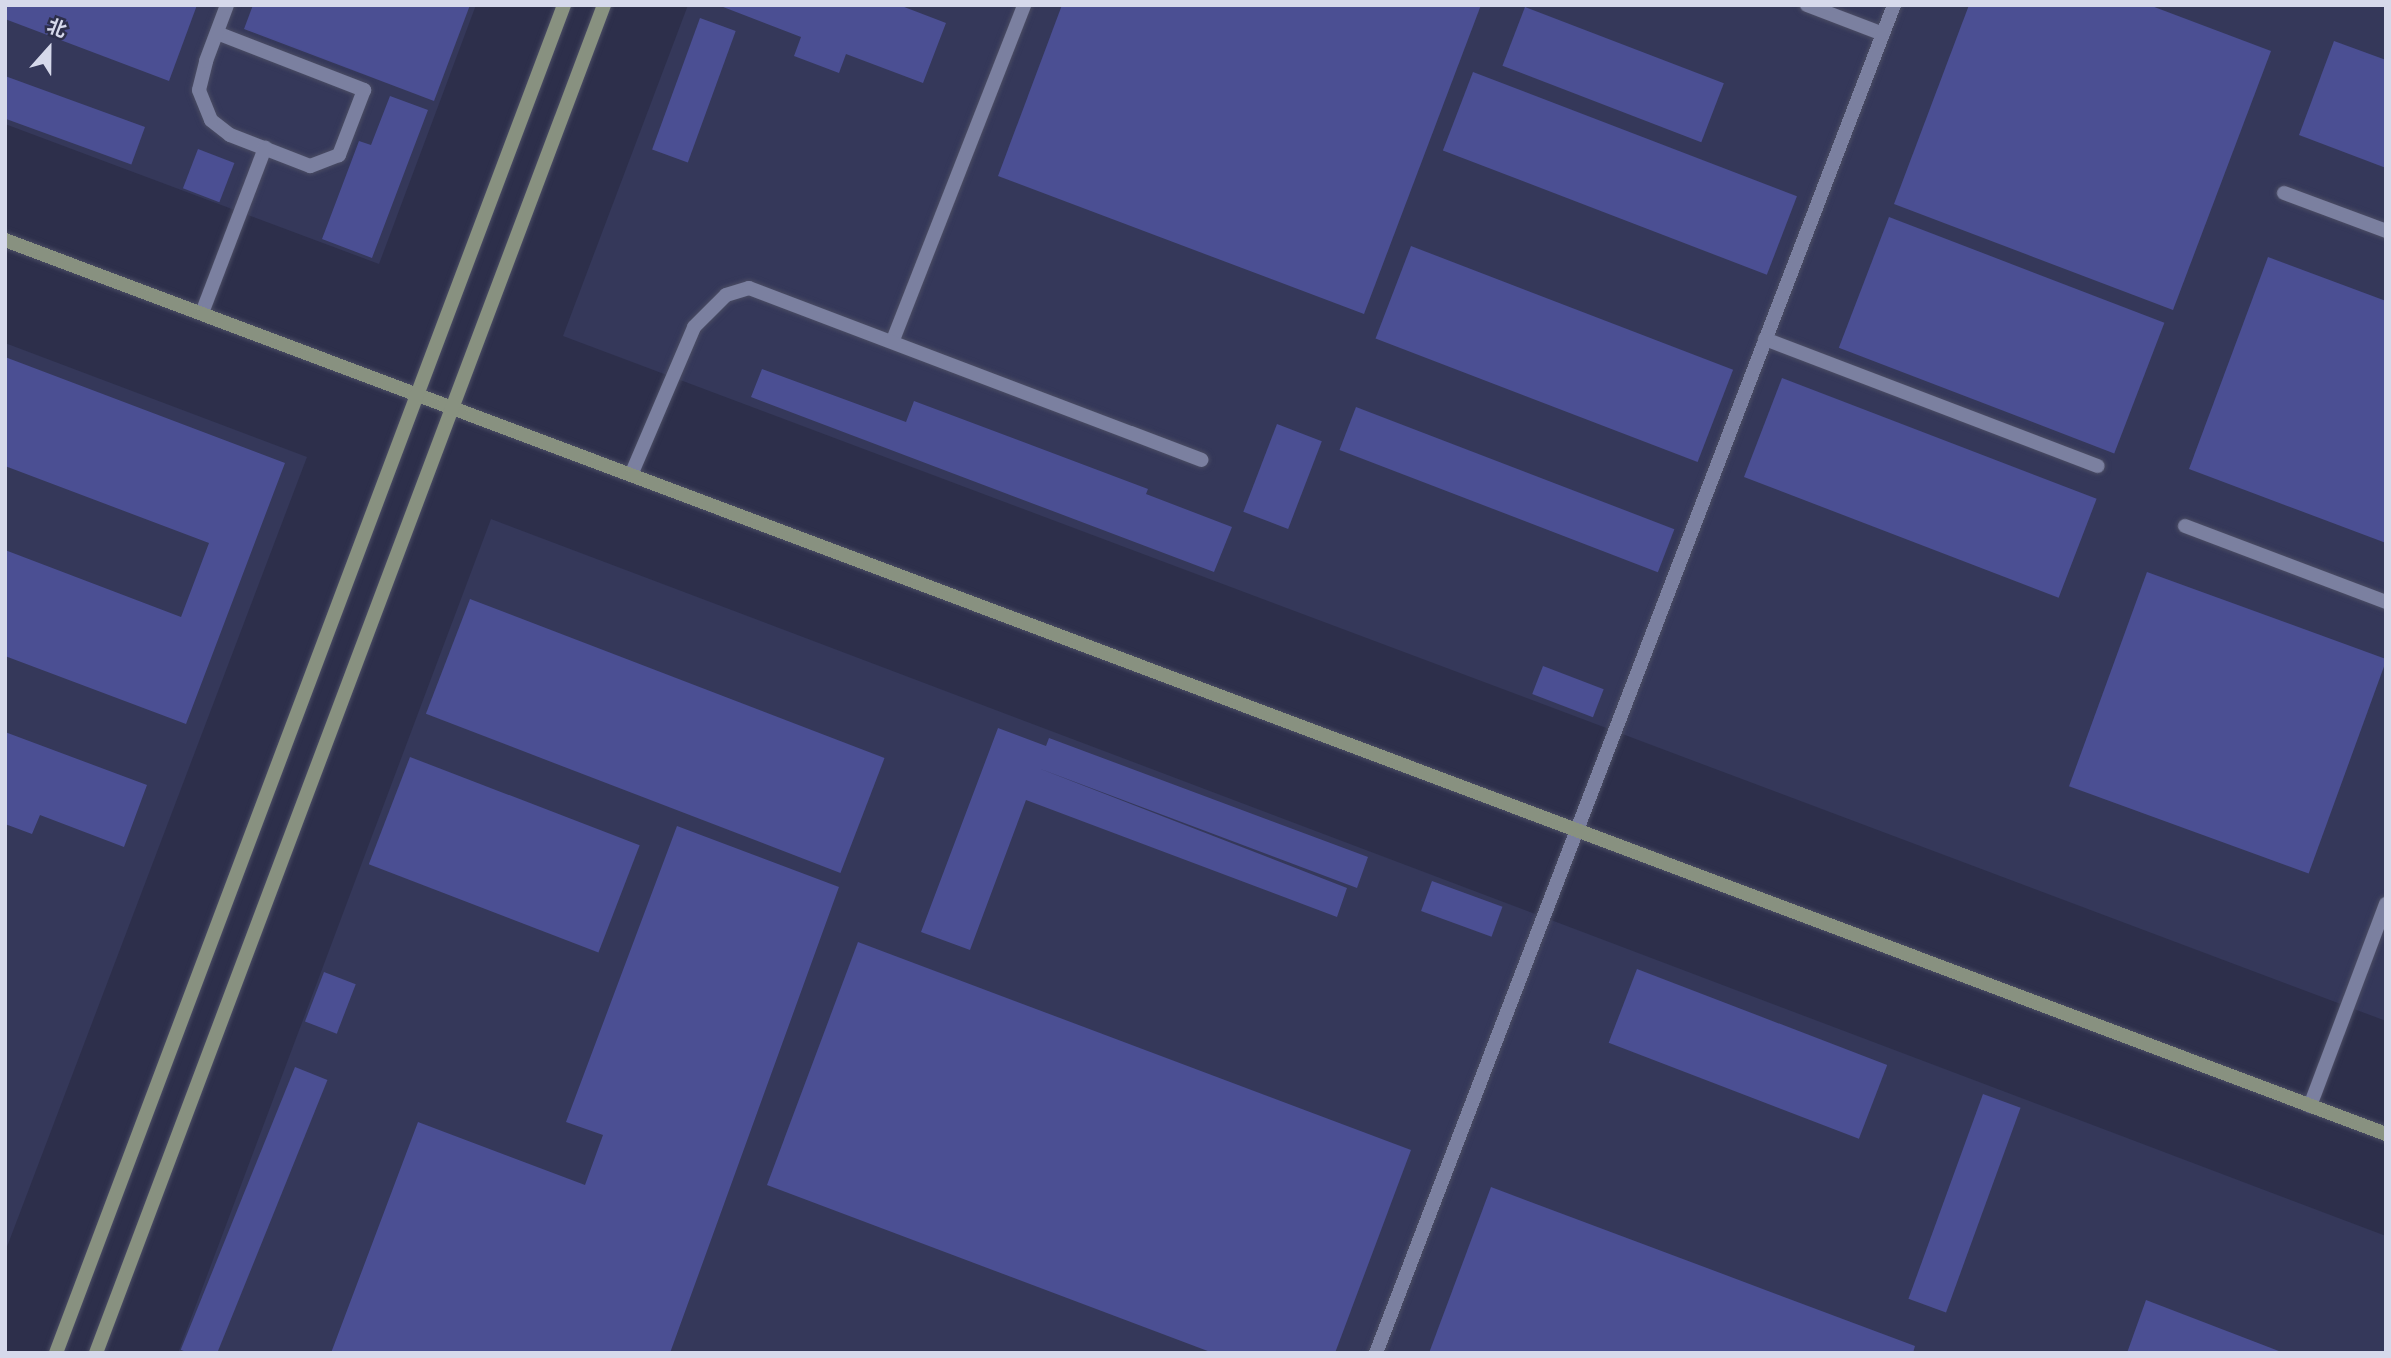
<!DOCTYPE html>
<html>
<head>
<meta charset="utf-8">
<style>
  body { margin:0 }
  #map { position:relative; width:2391px; height:1358px; overflow:hidden; background:#2d2f4b; font-family:"Alegreya Sans","Noto Sans SC",sans-serif }
  div>[style] { position:absolute }
  .built>* { inset:0; background:#35385a }
  .building>* { inset:0; background:#4b4f93; transform-origin:0 0 }
  .roads { filter:drop-shadow(0 0 2px #4b4d64) drop-shadow(0 0 2px #4b4d64) }
  .lane>* { height:14px; margin:-7px; padding:0 7px; transform-origin:7px; border-radius:7px; background:#7b80a0 }
  .secondary>* { height:14px; margin:-7px; padding:0 7px; transform-origin:7px; border-radius:7px; background:#889180 }
  span { translate:-50% -50%; white-space:nowrap; text-align:center; line-height:1.15; -webkit-text-stroke:7px #2d2f4b; paint-order:stroke }
  .frame { position:absolute; inset:0; border:7px solid #d6d9eb; pointer-events:none }
  .north { position:absolute; left:14px; top:14px; width:70px; height:70px; -webkit-text-stroke:5px #2d2f4b; paint-order:stroke; rotate:21deg; font-size:19px; font-weight:700; line-height:28px; text-align:center; color:#d6d9eb }
  .north::after { content:''; display:block; margin:auto; width:24px; height:32px; background:#d6d9eb; clip-path:polygon(50% 0,100% 100%,50% 72%,0 100%) }
</style>
</head>
<body>
<div id="map">
  <div class="built">
    <div style="clip-path:polygon(5px 5px,476px 5px,379px 264px,5px 124px)"></div>
    <div style="clip-path:polygon(688px 5px,2386px 5px,2386px 1021px,563px 336px)"></div>
    <div style="clip-path:polygon(5px 343px,307px 457px,5px 1252px)"></div>
    <div style="clip-path:polygon(491px 519px,2386px 1236px,2386px 1353px,178px 1353px)"></div>
  </div>
  <div class="building">
    <div style="clip-path:polygon(5px 5px,197px 5px,169px 81px,5px 19px)"></div>
    <div style="clip-path:polygon(253px 5px,470px 5px,434px 101px,244px 29px)"></div>
    <div style="clip-path:polygon(718px 5px,899px 5px,946px 23px,923px 83px,846px 54px,839px 73px,794px 56px,801px 37px)"></div>
    <div style="clip-path:polygon(1062px 5px,1481px 5px,1364px 314px,998px 176px)"></div>
    <div style="clip-path:polygon(1969px 5px,2149px 5px,2271px 51px,2173px 310px,1894px 204px)"></div>
    <div style="left:1525px;top:7px;width:213px;height:63px;rotate:21deg"></div>
    <div style="left:700px;top:18px;width:38px;height:140px;rotate:20deg"></div>
    <div style="clip-path:polygon(2334px 41px,2386px 60px,2386px 168px,2299px 135px)"></div>
    <div style="left:1473px;top:72px;width:347px;height:84px;rotate:21deg"></div>
    <div style="left:5px;top:76px;width:149px;height:40px;rotate:20deg"></div>
    <div style="clip-path:polygon(390px 96px,428px 110px,372px 258px,322px 239px,359px 141px,371px 145px)"></div>
    <div style="left:198px;top:149px;width:39px;height:42px;rotate:21deg"></div>
    <div style="left:1889px;top:217px;width:295px;height:140px;rotate:21deg"></div>
    <div style="left:1411px;top:246px;width:345px;height:99px;rotate:21deg"></div>
    <div style="clip-path:polygon(2268px 257px,2386px 301px,2386px 543px,2189px 469px)"></div>
    <div style="clip-path:polygon(5px 357px,285px 463px,186px 724px,5px 656px,5px 550px,181px 617px,209px 543px,5px 466px)"></div>
    <div style="clip-path:polygon(762px 369px,906px 422px,914px 401px,1148px 489px,1146px 494px,1232px 527px,1214px 572px,751px 397px)"></div>
    <div style="left:1782px;top:378px;width:337px;height:106px;rotate:21deg"></div>
    <div style="left:1356px;top:407px;width:341px;height:46px;rotate:21deg"></div>
    <div style="left:1277px;top:424px;width:48px;height:94px;rotate:21deg"></div>
    <div style="left:2147px;top:572px;width:255px;height:228px;rotate:20deg"></div>
    <div style="left:470px;top:599px;width:444px;height:123px;rotate:21deg"></div>
    <div style="left:1543px;top:666px;width:65px;height:30px;rotate:21deg"></div>
    <div style="clip-path:polygon(998px 728px,1046px 746px,1049px 738px,1368px 857px,1357px 888px,1038px 768px,1347px 888px,1337px 917px,1026px 800px,970px 950px,921px 932px)"></div>
    <div style="clip-path:polygon(5px 732px,147px 785px,124px 847px,40px 815px,32px 834px,5px 824px)"></div>
    <div style="left:410px;top:757px;width:246px;height:115px;rotate:21deg"></div>
    <div style="clip-path:polygon(677px 826px,839px 887px,670px 1353px,331px 1353px,418px 1122px,585px 1185px,603px 1135px,566px 1122px)"></div>
    <div style="left:1432px;top:881px;width:75px;height:32px;rotate:20deg"></div>
    <div style="clip-path:polygon(858px 942px,1411px 1150px,1335px 1353px,1213px 1353px,767px 1185px)"></div>
    <div style="left:1637px;top:969px;width:268px;height:79px;rotate:21deg"></div>
    <div style="left:324px;top:972px;width:34px;height:53px;rotate:21deg"></div>
    <div style="left:295px;top:1067px;width:35px;height:305px;rotate:22deg"></div>
    <div style="left:1983px;top:1094px;width:40px;height:218px;rotate:20deg"></div>
    <div style="clip-path:polygon(1491px 1187px,1915px 1346px,1913px 1353px,1429px 1353px)"></div>
    <div style="clip-path:polygon(2146px 1300px,2284px 1353px,2127px 1353px)"></div>
  </div>
  <div class="roads">
    <div class="lane">
      <div style="left:1807px;top:5px;width:81px;rotate:20.9deg"></div>
      <div style="left:217px;top:33px;width:158px;rotate:21.2deg"></div>
      <div style="left:364px;top:90px;width:70px;rotate:111deg"></div>
      <div style="left:339px;top:155px;width:31px;rotate:159deg"></div>
      <div style="left:310px;top:166px;width:86px;rotate:-158.8deg"></div>
      <div style="left:230px;top:135px;width:24px;rotate:-142deg"></div>
      <div style="left:211px;top:120px;width:32px;rotate:-112deg"></div>
      <div style="left:199px;top:90px;width:30px;rotate:-76deg"></div>
      <div style="left:206px;top:61px;width:60px;rotate:-69.4deg"></div>
      <div style="left:2284px;top:193px;width:109px;rotate:20.4deg"></div>
      <div style="left:202px;top:313px;width:177px;rotate:-69.1deg"></div>
      <div style="left:1765px;top:339px;width:356px;rotate:20.9deg"></div>
      <div style="left:893px;top:340px;width:360px;rotate:-68.6deg"></div>
      <div style="left:631px;top:475px;width:161px;rotate:-66.9deg"></div>
      <div style="left:694px;top:327px;width:45px;rotate:-45deg"></div>
      <div style="left:726px;top:295px;width:24px;rotate:-17deg"></div>
      <div style="left:749px;top:288px;width:484px;rotate:20.8deg"></div>
      <div style="left:2185px;top:526px;width:215px;rotate:20.7deg"></div>
      <div style="left:2310px;top:1106px;width:216px;rotate:-69.4deg"></div>
      <div style="left:1376px;top:1353px;width:1444px;rotate:-68.98deg"></div>
    </div>
    <div class="secondary">
      <div style="left:5px;top:240px;width:2543px;rotate:20.58deg"></div>
      <div style="left:56px;top:1353px;width:1441px;rotate:-69.35deg"></div>
      <div style="left:96px;top:1353px;width:1441px;rotate:-69.35deg"></div>
    </div>
  </div>
  <div class="frame"></div>
  <div class="north">北</div>
</div>
</body>
</html>
